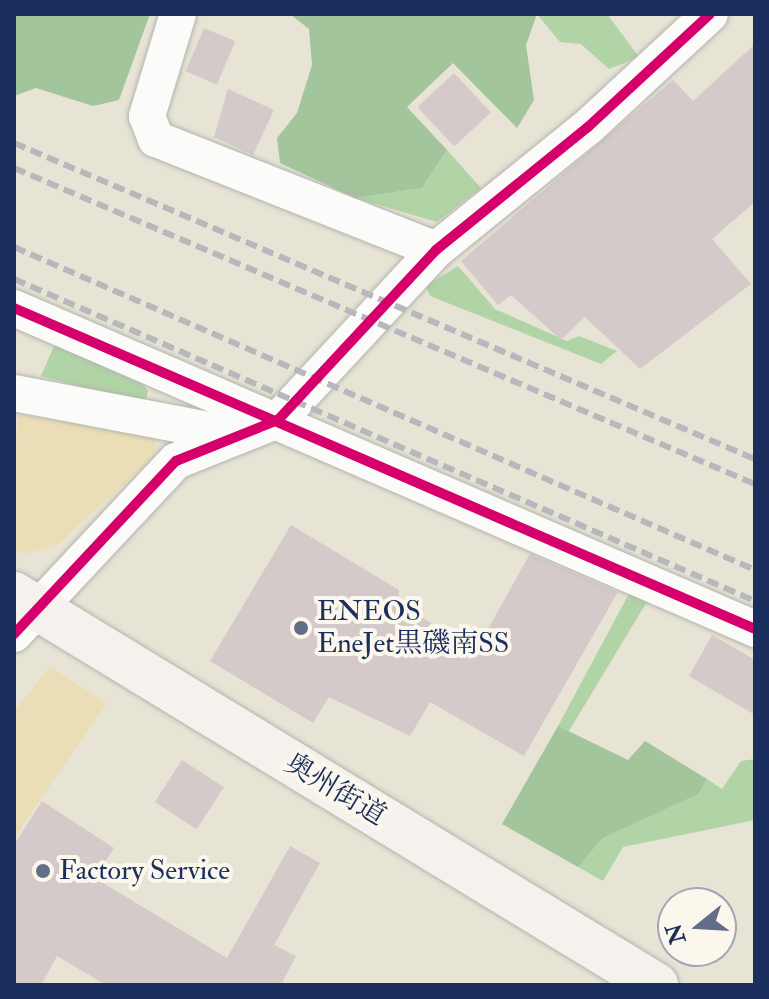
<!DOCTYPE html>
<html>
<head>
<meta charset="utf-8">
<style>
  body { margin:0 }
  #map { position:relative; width:769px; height:999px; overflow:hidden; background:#e7e4d5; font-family:"IM FELL Double Pica","Noto Serif JP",serif }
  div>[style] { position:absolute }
  .green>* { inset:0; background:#b0d4a6 }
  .forest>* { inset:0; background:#a2c59c }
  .sand>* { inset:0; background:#ebdeb7 }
  .building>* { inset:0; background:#d4cac9; transform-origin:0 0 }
  .roads { filter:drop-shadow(0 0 2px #b4b4af) drop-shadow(0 0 2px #b4b4af) }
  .minor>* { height:36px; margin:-18px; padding:0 18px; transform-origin:18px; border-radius:18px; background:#fbfbf9 }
  .secondary>* { height:44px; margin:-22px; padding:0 22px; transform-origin:22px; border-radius:22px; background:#f5f2ee }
  .rail>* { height:6px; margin-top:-3px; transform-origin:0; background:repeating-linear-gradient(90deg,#b6b8bb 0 12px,transparent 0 18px) }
  .cycleway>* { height:10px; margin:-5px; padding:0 5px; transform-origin:5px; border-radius:5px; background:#d6006c }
  .dots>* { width:22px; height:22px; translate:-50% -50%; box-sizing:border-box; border:4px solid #fbf7ec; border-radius:50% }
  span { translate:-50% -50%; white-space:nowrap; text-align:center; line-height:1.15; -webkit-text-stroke:8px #fbf7ec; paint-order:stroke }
  .poi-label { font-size:28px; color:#1b2f5e }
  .left { translate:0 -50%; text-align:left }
  .street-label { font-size:28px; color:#1b2f5e }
  .frame { position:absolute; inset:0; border:16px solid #1b2f5e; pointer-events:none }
  .north { position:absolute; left:657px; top:887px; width:80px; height:80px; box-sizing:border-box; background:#fbf7ec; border:2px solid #a1a7b3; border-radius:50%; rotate:252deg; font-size:22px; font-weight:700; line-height:32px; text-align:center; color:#1b2f5e }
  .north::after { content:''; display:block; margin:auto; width:28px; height:36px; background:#626e88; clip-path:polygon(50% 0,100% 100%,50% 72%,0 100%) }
</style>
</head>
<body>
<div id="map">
  <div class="green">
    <div style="clip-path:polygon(537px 14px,607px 14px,639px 57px,609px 69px,581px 44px,560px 42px)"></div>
    <div style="clip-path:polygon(447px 150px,481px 188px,437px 222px,355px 198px,422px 188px)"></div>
    <div style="clip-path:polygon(458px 266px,495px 309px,567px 341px,579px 336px,617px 351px,601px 364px,430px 296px,426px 286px)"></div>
    <div style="clip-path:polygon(58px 337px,131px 369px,148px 391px,145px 404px,41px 376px)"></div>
    <div style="clip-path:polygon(631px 590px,648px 600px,569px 731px,558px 726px)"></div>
    <div style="clip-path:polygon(755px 759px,755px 820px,623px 847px,603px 881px,578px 867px,603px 838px,697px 794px,707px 779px,722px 789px,741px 761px)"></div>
  </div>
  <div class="forest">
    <div style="clip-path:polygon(14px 14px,150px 14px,119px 100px,93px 106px,36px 88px,14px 96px)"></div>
    <div style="clip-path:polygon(290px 14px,537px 14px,526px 45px,534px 100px,517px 128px,453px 63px,407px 107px,447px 150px,422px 188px,355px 198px,280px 163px,277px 138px,297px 113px,312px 65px,309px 29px)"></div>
    <div style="clip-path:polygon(558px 726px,628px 760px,645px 741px,707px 779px,698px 794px,603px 838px,578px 867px,502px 824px)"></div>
  </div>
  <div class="sand">
    <div style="clip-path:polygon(17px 414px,156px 438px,154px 457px,56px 546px,24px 554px,14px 548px)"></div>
    <div style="clip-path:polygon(50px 667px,107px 703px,14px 838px,14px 711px)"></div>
  </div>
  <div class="building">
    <div style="left:204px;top:28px;width:34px;height:47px;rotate:23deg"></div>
    <div style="clip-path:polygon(755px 44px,755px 202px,712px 239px,751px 284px,640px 369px,585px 317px,561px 340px,511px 295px,498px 305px,461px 261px,673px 80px,693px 101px)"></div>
    <div style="left:454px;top:73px;width:54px;height:50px;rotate:47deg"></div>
    <div style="clip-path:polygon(228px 89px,274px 110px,253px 155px,214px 137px)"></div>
    <div style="clip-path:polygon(291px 525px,399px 590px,398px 603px,476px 650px,530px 554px,618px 592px,524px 756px,430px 702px,410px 736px,329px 697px,313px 723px,210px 661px)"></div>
    <div style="clip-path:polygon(712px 635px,755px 660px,755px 715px,689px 676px)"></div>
    <div style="left:182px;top:760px;width:50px;height:50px;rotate:33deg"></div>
    <div style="clip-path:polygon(42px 801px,114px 848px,95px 878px,227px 958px,290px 846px,320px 863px,274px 945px,296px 956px,281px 985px,106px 985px,57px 956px,41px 985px,14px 985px,14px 845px)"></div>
  </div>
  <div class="roads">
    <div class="minor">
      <div style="left:178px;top:14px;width:107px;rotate:106.9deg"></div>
      <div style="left:147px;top:116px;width:25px;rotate:69deg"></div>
      <div style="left:156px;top:139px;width:301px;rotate:21.6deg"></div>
      <div style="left:14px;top:308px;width:808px;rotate:23.42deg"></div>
      <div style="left:14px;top:393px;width:219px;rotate:10.8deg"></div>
      <div style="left:14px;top:634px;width:237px;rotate:-46.9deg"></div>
      <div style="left:176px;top:461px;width:110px;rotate:-21.9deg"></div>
      <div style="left:278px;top:420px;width:232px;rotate:-47.1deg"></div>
      <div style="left:436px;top:250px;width:196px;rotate:-39deg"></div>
      <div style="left:588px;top:127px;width:166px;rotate:-42.8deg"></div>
    </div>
    <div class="secondary">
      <div style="left:14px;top:594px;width:752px;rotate:31.34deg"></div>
    </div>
  </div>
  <div class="rail">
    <div style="left:14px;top:143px;width:806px;rotate:23.1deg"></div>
    <div style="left:14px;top:168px;width:806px;rotate:23.1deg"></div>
    <div style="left:14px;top:247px;width:808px;rotate:23.55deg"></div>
    <div style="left:14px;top:279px;width:808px;rotate:23.49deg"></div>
  </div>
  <div class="cycleway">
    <div style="left:14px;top:308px;width:808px;rotate:23.42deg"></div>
    <div style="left:14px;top:634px;width:237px;rotate:-46.9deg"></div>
    <div style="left:176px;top:461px;width:110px;rotate:-21.9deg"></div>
    <div style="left:278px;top:420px;width:232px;rotate:-47.1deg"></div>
    <div style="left:436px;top:250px;width:196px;rotate:-39deg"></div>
    <div style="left:588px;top:127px;width:166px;rotate:-42.8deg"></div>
  </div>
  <div class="dots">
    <div style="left:301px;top:628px;background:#626e88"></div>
    <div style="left:43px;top:871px;background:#626e88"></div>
  </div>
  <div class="poi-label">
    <span class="left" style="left:317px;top:628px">ENEOS<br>EneJet黒磯南SS</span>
    <span class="left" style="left:59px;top:871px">Factory Service</span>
  </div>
  <div class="street-label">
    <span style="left:335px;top:790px;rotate:31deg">奥州街道</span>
  </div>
  <div class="frame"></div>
  <div class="north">N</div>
</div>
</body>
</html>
